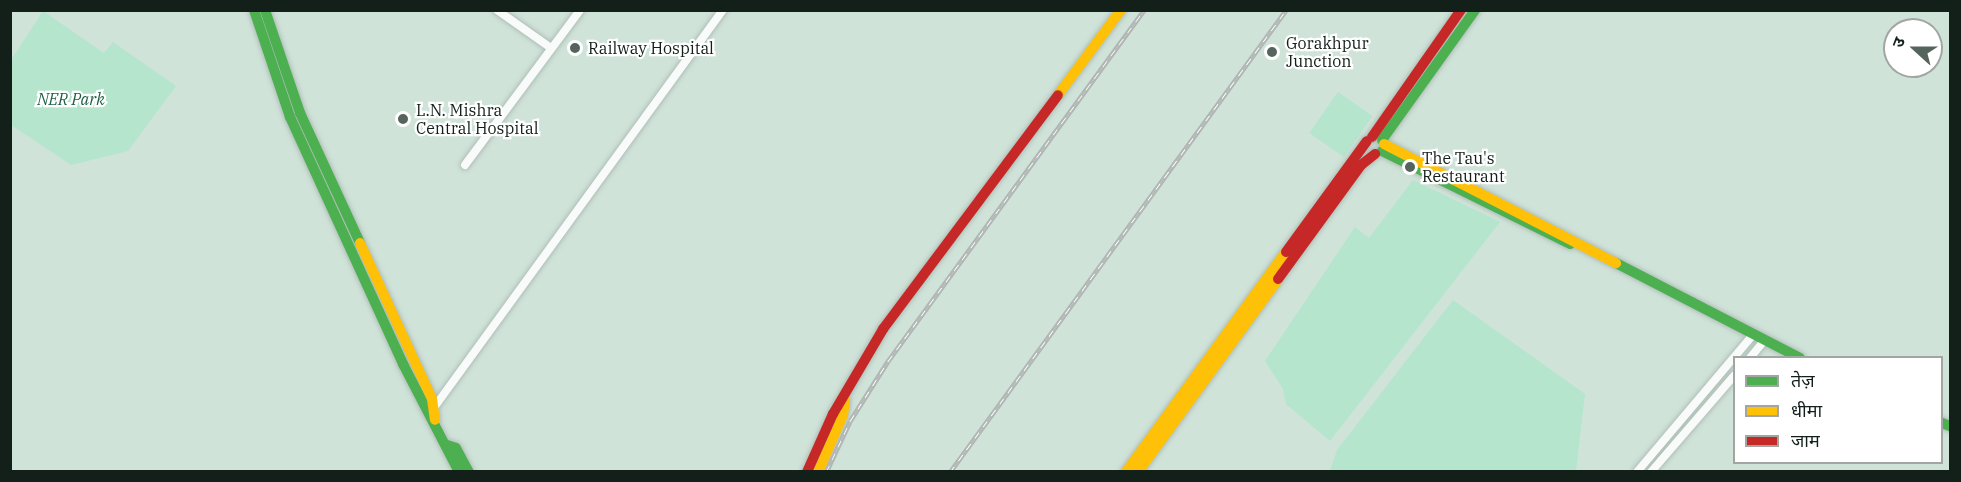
<!DOCTYPE html>
<html>
<head>
<meta charset="utf-8">
<style>
  body { margin:0 }
  #map { position:relative; width:1961px; height:482px; overflow:hidden; background:#d0e3d9; font-family:"IBM Plex Serif","Noto Sans Devanagari",serif }
  div>[style] { position:absolute }
  .green>* { inset:0; background:#b5e5cd; transform-origin:0 0 }
  .roads { filter:drop-shadow(0 0 2px #afbfb7) drop-shadow(0 0 2px #afbfb7) }
  .street>* { height:8px; margin:-4px; padding:0 4px; transform-origin:4px; border-radius:4px; background:#f8fbf9 }
  .fast>* { height:10px; margin:-5px; padding:0 5px; transform-origin:5px; border-radius:5px; background:#4caf50 }
  .slow>* { height:10px; margin:-5px; padding:0 5px; transform-origin:5px; border-radius:5px; background:#ffc107 }
  .jam>* { height:10px; margin:-5px; padding:0 5px; transform-origin:5px; border-radius:5px; background:#c62828 }
  .rail>* { height:4.5px; margin-top:-2.25px; transform-origin:0; background:repeating-linear-gradient(90deg,#fff 0 7px,#b1b6b4 0 14px); box-sizing:border-box; border-block:2px solid #b1b6b4 }
  .dots>* { width:16px; height:16px; translate:-50% -50%; box-sizing:border-box; border:3px solid #fff; border-radius:50% }
  span { translate:-50% -50%; white-space:nowrap; text-align:center; line-height:1.15; -webkit-text-stroke:4.5px #fff; paint-order:stroke }
  .poi-label { font-size:16px; color:#13201a }
  .left { translate:0 -50%; text-align:left }
  .park-label { font-size:16px; color:#1f5f45; font-style:italic }
  .frame { position:absolute; inset:0; border:12px solid #13201a; pointer-events:none }
  .legend { position:absolute; left:1733px; top:356px; width:210px; height:108px; box-sizing:border-box; background:#fff; border:2px solid #a1a6a3; margin:0; padding:8px 10px; list-style:none; font-size:18px; color:#13201a }
  .legend li { display:flex; align-items:center; gap:12px; height:30px }
  .legend b { width:30px; border:2px solid #a1a6a3 }
  .north { position:absolute; left:1883px; top:18px; width:60px; height:60px; box-sizing:border-box; background:#fff; border:2px solid #a1a6a3; border-radius:50%; rotate:291deg; font-size:16px; font-weight:700; line-height:24px; text-align:center; color:#13201a }
  .north::after { content:''; display:block; margin:auto; width:21px; height:27px; background:#55645d; clip-path:polygon(50% 0,100% 100%,50% 72%,0 100%) }
</style>
</head>
<body>
<div id="map">
  <div class="green">
    <div style="clip-path:polygon(43px 11px,104px 53px,113px 42px,176px 86px,128px 151px,71px 165px,11px 125px,11px 60px)"></div>
    <div style="left:1338px;top:92px;width:42px;height:50px;rotate:35deg"></div>
    <div style="clip-path:polygon(1413px 180px,1500px 222px,1330px 441px,1286px 404px,1283px 389px,1265px 361px,1355px 227px,1369px 238px)"></div>
    <div style="clip-path:polygon(1453px 300px,1585px 394px,1576px 471px,1330px 471px,1337px 450px)"></div>
  </div>
  <div class="roads">
    <div class="street">
      <div style="left:497px;top:10px;width:66px;rotate:35.1deg"></div>
      <div style="left:465px;top:165px;width:193px;rotate:-53.4deg"></div>
      <div style="left:1750px;top:358px;width:22px;rotate:-51deg"></div>
      <div style="left:433px;top:409px;width:493px;rotate:-54deg"></div>
      <div style="left:1637px;top:472px;width:178px;rotate:-49.8deg"></div>
      <div style="left:1651px;top:472px;width:127px;rotate:-49.2deg"></div>
    </div>
    <div class="fast">
      <div style="left:254px;top:10px;width:113px;rotate:71.4deg"></div>
      <div style="left:290px;top:117px;width:272px;rotate:65.4deg"></div>
      <div style="left:403px;top:364px;width:122px;rotate:62.6deg"></div>
      <div style="left:265px;top:10px;width:109px;rotate:71.2deg"></div>
      <div style="left:300px;top:113px;width:143px;rotate:65.2deg"></div>
      <div style="left:1382px;top:140px;width:160px;rotate:-54.4deg"></div>
      <div style="left:1382px;top:151px;width:210px;rotate:26.3deg"></div>
      <div style="left:1616px;top:263px;width:207px;rotate:27.3deg"></div>
      <div style="left:1942px;top:423px;width:9px;rotate:21deg"></div>
      <div style="left:447px;top:445px;width:9px;rotate:18deg"></div>
      <div style="left:456px;top:448px;width:27px;rotate:62deg"></div>
    </div>
    <div class="slow">
      <div style="left:1058px;top:95px;width:106px;rotate:-53.5deg"></div>
      <div style="left:1384px;top:144px;width:261px;rotate:27.2deg"></div>
      <div style="left:360px;top:243px;width:172px;rotate:65.2deg"></div>
      <div style="left:432px;top:399px;width:21px;rotate:82deg"></div>
      <div style="left:818px;top:472px;width:62px;rotate:-66.3deg"></div>
      <div style="left:843px;top:415px;width:15px;rotate:-82deg"></div>
      <div style="left:1126px;top:472px;width:272px;rotate:-54deg"></div>
      <div style="left:1138px;top:472px;width:238px;rotate:-54deg"></div>
    </div>
    <div class="jam">
      <div style="left:1372px;top:137px;width:155px;rotate:-55deg"></div>
      <div style="left:1286px;top:252px;width:137px;rotate:-53.9deg"></div>
      <div style="left:1278px;top:279px;width:141px;rotate:-53.9deg"></div>
      <div style="left:1361px;top:165px;width:18px;rotate:-38deg"></div>
      <div style="left:807px;top:472px;width:64px;rotate:-65.9deg"></div>
      <div style="left:833px;top:414px;width:99px;rotate:-59.5deg"></div>
      <div style="left:883px;top:329px;width:292px;rotate:-53.2deg"></div>
    </div>
  </div>
  <div class="rail">
    <div style="left:826px;top:472px;width:56px;rotate:-64.8deg"></div>
    <div style="left:850px;top:421px;width:71px;rotate:-57.7deg"></div>
    <div style="left:888px;top:361px;width:434px;rotate:-53.9deg"></div>
    <div style="left:950px;top:472px;width:571px;rotate:-53.97deg"></div>
  </div>
  <div class="dots">
    <div style="left:575px;top:48px;background:#55645d"></div>
    <div style="left:1272px;top:52px;background:#55645d"></div>
    <div style="left:403px;top:119px;background:#55645d"></div>
    <div style="left:1410px;top:167px;background:#55645d"></div>
  </div>
  <div class="poi-label">
    <span class="left" style="left:1286px;top:52px">Gorakhpur<br>Junction</span>
    <span class="left" style="left:588px;top:48px">Railway Hospital</span>
    <span class="left" style="left:416px;top:119px">L.N. Mishra<br>Central Hospital</span>
    <span class="left" style="left:1422px;top:167px">The Tau's<br>Restaurant</span>
  </div>
  <div class="park-label">
    <span style="left:71px;top:99px">NER Park</span>
  </div>
  <div class="frame"></div>
  <ul class="legend">
  <li><b style="height:8px;background:#4caf50"></b>तेज़</li>
  <li><b style="height:8px;background:#ffc107"></b>धीमा</li>
  <li><b style="height:8px;background:#c62828"></b>जाम</li>
  </ul>
  <div class="north">उ</div>
</div>
</body>
</html>
